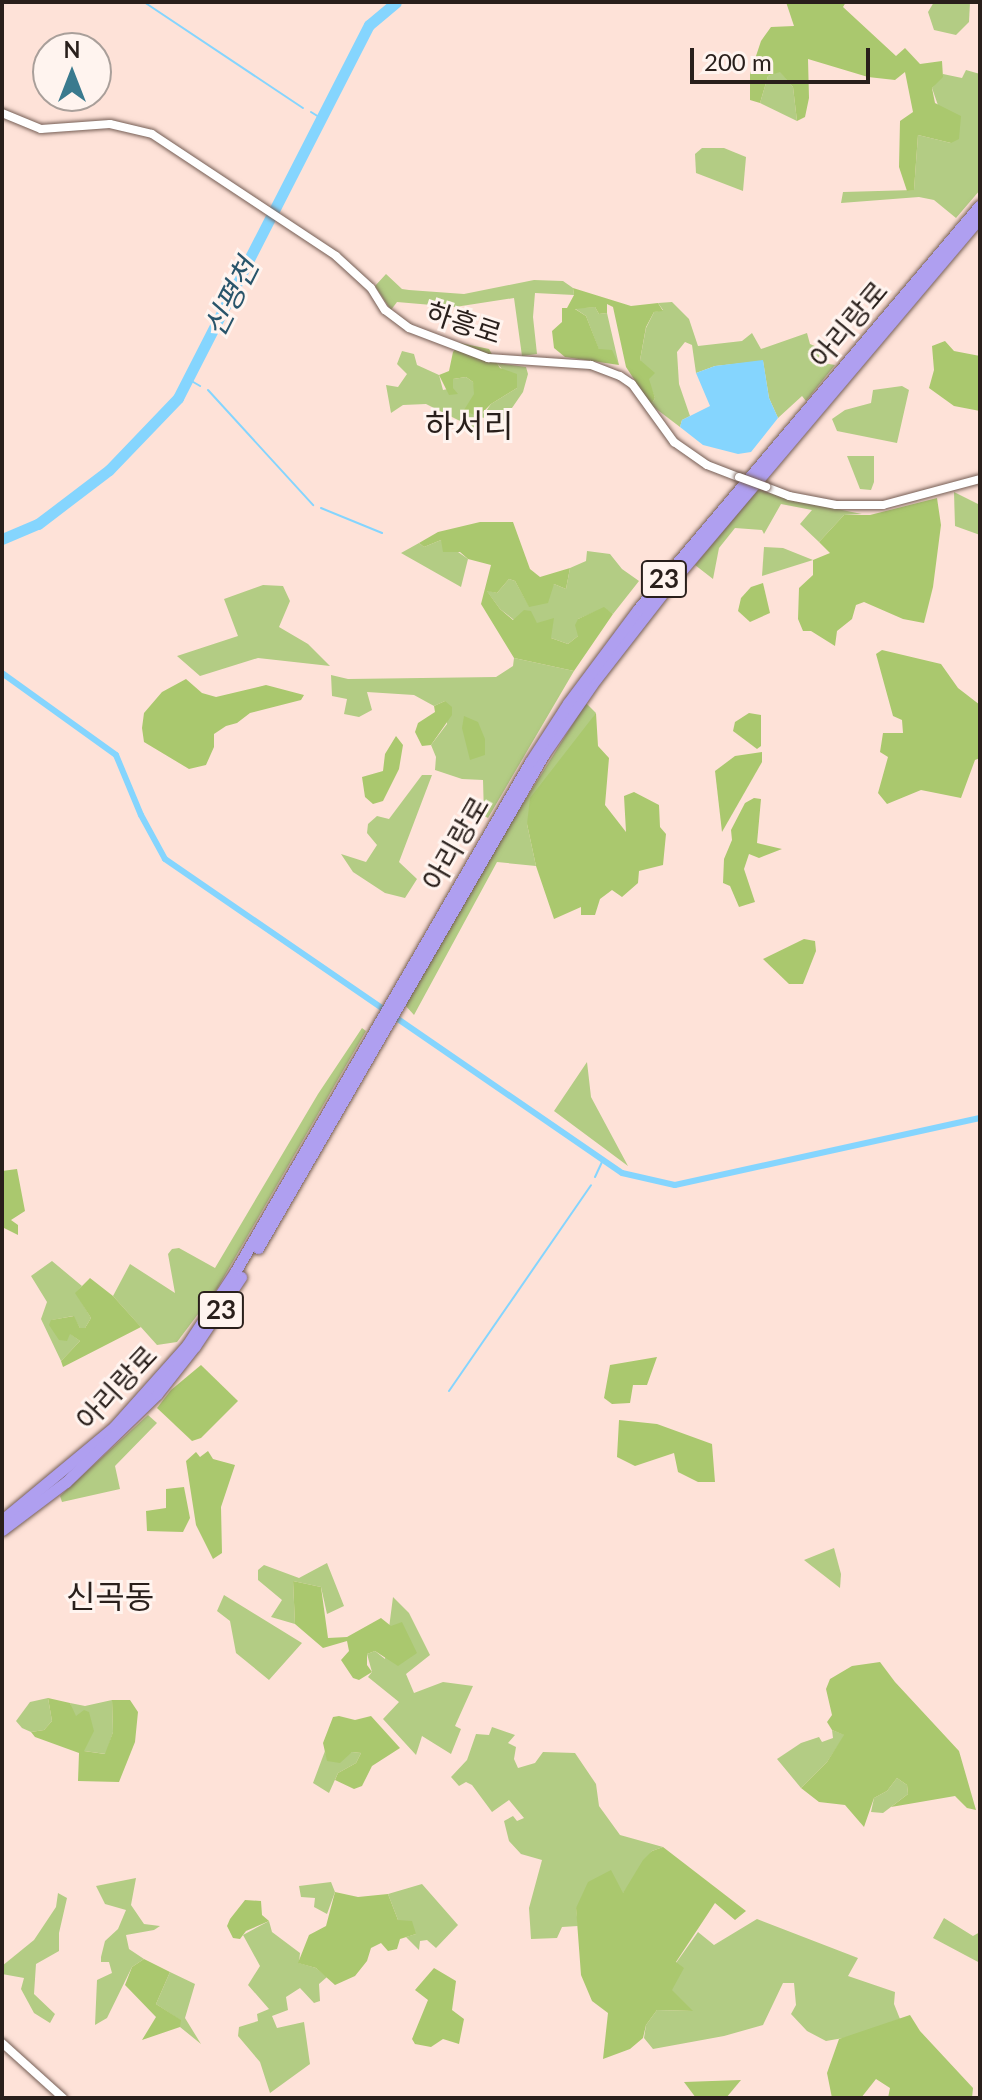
<!DOCTYPE html>
<html>
<head>
<meta charset="utf-8">
<style>
  body { margin:0 }
  #map { position:relative; width:982px; height:2100px; overflow:hidden; background:#fee2d8; font-family:Lato,"Noto Sans KR",sans-serif }
  div>[style] { position:absolute }
  .green>* { inset:0; background:#b3cc84 }
  .forest>* { inset:0; background:#aac86e }
  .water>* { inset:0; background:#85d5fe }
  .stream>* { height:2px; margin:-1px; padding:0 1px; transform-origin:1px; border-radius:1px; background:#85d5fe }
  .canal>* { height:6px; margin:-3px; padding:0 3px; transform-origin:3px; border-radius:3px; background:#85d5fe }
  .river>* { height:11px; margin:-5.5px; padding:0 5.5px; transform-origin:5.5px; border-radius:5.5px; background:#85d5fe }
  .roads { filter:drop-shadow(0 0 2px #755e55) drop-shadow(0 0 2px #755e55) }
  .tertiary>* { height:8px; margin:-4px; padding:0 4px; transform-origin:4px; border-radius:4px; background:#fff }
  .trunk>* { height:11px; margin:-5.5px; padding:0 5.5px; transform-origin:5.5px; border-radius:5.5px; background:#af9ff0 }
  .bridges { filter:drop-shadow(0 0 2px #755e55) drop-shadow(0 0 2px #755e55) }
  .tertiary-bridge>* { height:8px; margin:-4px; padding:0 4px; transform-origin:4px; border-radius:4px; background:#fff }
  span { translate:-50% -50%; white-space:nowrap; text-align:center; line-height:1.15; -webkit-text-stroke:6px #fff4ef; paint-order:stroke }
  .shield-label span { padding:2px 6px; background:#fff4ef; border:2px solid; border-radius:6px; -webkit-text-stroke-width:0 }
  .shield-label { font-size:26px; color:#291f1b; font-weight:700 }
  .street-label { font-size:28px; color:#291f1b }
  .water-label { font-size:30px; color:#29556b; font-style:italic }
  .quarter-label { font-size:32px; color:#291f1b }
  .frame { position:absolute; inset:0; border:4px solid #291f1b; pointer-events:none }
  .north { position:absolute; left:32px; top:32px; width:80px; height:80px; box-sizing:border-box; background:#fff4ef; border:2px solid #a99f9a; border-radius:50%; rotate:0deg; font-size:22px; font-weight:700; line-height:32px; text-align:center; color:#291f1b }
  .north::after { content:''; display:block; margin:auto; width:28px; height:36px; background:#3a7a8e; clip-path:polygon(50% 0,100% 100%,50% 72%,0 100%) }
  .scale { position:absolute; left:690px; top:48px; width:180px; height:36px; box-sizing:border-box; border:4px solid #291f1b; border-top:0; padding-left:10px; font-size:24px; line-height:28px; white-space:nowrap; color:#291f1b; -webkit-text-stroke:6px #fff4ef; paint-order:stroke }
</style>
</head>
<body>
<div id="map">
  <div class="green">
    <div style="clip-path:polygon(934px 2px,970px 2px,969px 22px,956px 35px,934px 30px,928px 12px)"></div>
    <div style="clip-path:polygon(966px 70px,980px 74px,980px 190px,956px 218px,934px 200px,919px 197px,841px 203px,843px 192px,914px 190px,918px 135px,951px 143px,932px 88px,943px 74px,962px 78px)"></div>
    <div style="clip-path:polygon(780px 71px,793px 87px,797px 121px,760px 103px,768px 76px)"></div>
    <div style="clip-path:polygon(702px 148px,724px 148px,746px 157px,743px 191px,696px 173px,695px 154px)"></div>
    <div style="clip-path:polygon(386px 274px,402px 289px,409px 290px,464px 294px,534px 280px,563px 281px,573px 288px,574px 295px,535px 293px,533px 317px,537px 354px,522px 356px,514px 298px,455px 307px,397px 302px,391px 310px,375px 286px)"></div>
    <div style="clip-path:polygon(672px 302px,689px 319px,698px 346px,742px 341px,752px 333px,761px 349px,807px 333px,810px 344px,822px 349px,817px 362px,835px 365px,806px 401px,802px 396px,778px 418px,769px 398px,763px 361px,715px 366px,696px 373px,692px 345px,685px 342px,677px 352px,679px 384px,690px 416px,682px 420px,680px 427px,651px 405px,655px 398px,640px 360px,646px 328px,654px 312px,663px 310px,658px 303px)"></div>
    <div style="clip-path:polygon(595px 307px,599px 314px,607px 313px,619px 365px,611px 351px,599px 350px,586px 316px,574px 308px)"></div>
    <div style="clip-path:polygon(402px 351px,414px 354px,417px 365px,439px 375px,443px 390px,453px 388px,453px 379px,466px 377px,473px 382px,484px 414px,491px 404px,517px 388px,497px 363px,526px 367px,528px 374px,523px 392px,503px 421px,479px 417px,474px 428px,426px 404px,403px 405px,391px 413px,386px 385px,398px 387px,407px 374px,397px 364px)"></div>
    <div style="clip-path:polygon(902px 386px,909px 390px,897px 443px,837px 431px,832px 419px,845px 410px,871px 403px,873px 390px)"></div>
    <div style="clip-path:polygon(847px 456px,874px 456px,874px 482px,871px 490px,860px 489px)"></div>
    <div style="clip-path:polygon(758px 489px,787px 499px,862px 514px,844px 515px,819px 542px,800px 524px,812px 510px,781px 504px,764px 534px,762px 530px,735px 528px,719px 548px,713px 579px,695px 565px)"></div>
    <div style="clip-path:polygon(954px 492px,980px 505px,980px 535px,955px 526px)"></div>
    <div style="clip-path:polygon(441px 540px,468px 559px,461px 587px,401px 553px,419px 543px,424px 547px)"></div>
    <div style="clip-path:polygon(764px 547px,783px 548px,813px 560px,762px 576px)"></div>
    <div style="clip-path:polygon(587px 551px,610px 554px,622px 569px,639px 581px,613px 614px,604px 608px,578px 619px,578px 636px,568px 644px,551px 638px,537px 623px,514px 620px,500px 609px,486px 590px,497px 593px,509px 579px,515px 581px,529px 606px,554px 584px,566px 589px,570px 568px,586px 561px)"></div>
    <div style="clip-path:polygon(263px 585px,283px 586px,290px 601px,279px 627px,308px 644px,330px 666px,258px 658px,200px 676px,177px 656px,238px 636px,224px 599px)"></div>
    <div style="clip-path:polygon(514px 658px,574px 671px,488px 818px,484px 816px,483px 780px,462px 779px,435px 770px,436px 757px,431px 745px,447px 724px,445px 701px,434px 706px,414px 695px,367px 692px,372px 710px,359px 717px,344px 714px,347px 699px,332px 696px,331px 675px,348px 679px,496px 677px,513px 666px)"></div>
    <div style="clip-path:polygon(586px 703px,596px 713px,527px 824px,536px 866px,497px 862px,414px 1015px,405px 1005px,490px 856px)"></div>
    <div style="clip-path:polygon(422px 775px,432px 775px,399px 862px,417px 879px,405px 898px,385px 893px,353px 872px,341px 854px,366px 862px,377px 845px,367px 833px,368px 824px,377px 816px,389px 819px)"></div>
    <div style="clip-path:polygon(362px 1028px,366px 1031px,217px 1289px,177px 1342px,157px 1345px,113px 1296px,130px 1264px,175px 1293px,168px 1254px,172px 1249px,179px 1248px,215px 1268px,318px 1094px)"></div>
    <div style="clip-path:polygon(587px 1062px,591px 1097px,628px 1166px,554px 1111px)"></div>
    <div style="clip-path:polygon(52px 1261px,82px 1286px,76px 1293px,91px 1318px,85px 1328px,80px 1328px,73px 1316px,52px 1320px,80px 1341px,61px 1361px,41px 1319px,47px 1302px,31px 1276px)"></div>
    <div style="clip-path:polygon(148px 1415px,157px 1423px,115px 1466px,120px 1489px,62px 1502px,60px 1496px)"></div>
    <div style="clip-path:polygon(834px 1548px,841px 1574px,840px 1588px,804px 1560px)"></div>
    <div style="clip-path:polygon(327px 1563px,344px 1606px,327px 1614px,321px 1587px,293px 1581px,295px 1624px,271px 1617px,282px 1600px,258px 1580px,258px 1570px,264px 1565px,299px 1578px)"></div>
    <div style="clip-path:polygon(224px 1595px,302px 1643px,269px 1680px,236px 1653px,230px 1621px,217px 1611px)"></div>
    <div style="clip-path:polygon(393px 1597px,409px 1613px,430px 1655px,406px 1674px,414px 1693px,443px 1682px,473px 1686px,455px 1726px,461px 1729px,451px 1754px,422px 1736px,416px 1755px,383px 1719px,399px 1702px,368px 1677px,372px 1672px,367px 1654px,375px 1651px,385px 1659px)"></div>
    <div style="clip-path:polygon(48px 1698px,52px 1721px,44px 1730px,31px 1732px,22px 1728px,16px 1721px,30px 1702px)"></div>
    <div style="clip-path:polygon(112px 1700px,113px 1732px,106px 1754px,84px 1751px,70px 1703px,85px 1706px)"></div>
    <div style="clip-path:polygon(492px 1727px,515px 1735px,508px 1743px,516px 1747px,514px 1759px,518px 1768px,535px 1763px,543px 1752px,575px 1753px,596px 1784px,599px 1806px,620px 1835px,663px 1847px,652px 1851px,622px 1895px,576px 1908px,578px 1926px,562px 1927px,557px 1938px,531px 1939px,529px 1908px,542px 1860px,521px 1854px,509px 1841px,504px 1821px,513px 1816px,517px 1821px,524px 1818px,509px 1800px,492px 1812px,472px 1785px,466px 1782px,459px 1786px,451px 1777px,467px 1760px,476px 1734px,489px 1735px)"></div>
    <div style="clip-path:polygon(832px 1730px,845px 1735px,827px 1762px,801px 1788px,777px 1759px,801px 1743px,819px 1737px,822px 1742px,833px 1738px)"></div>
    <div style="clip-path:polygon(325px 1751px,328px 1761px,352px 1752px,361px 1753px,356px 1763px,338px 1773px,329px 1793px,313px 1783px)"></div>
    <div style="clip-path:polygon(897px 1778px,907px 1785px,908px 1794px,883px 1813px,871px 1812px,874px 1798px,887px 1791px)"></div>
    <div style="clip-path:polygon(136px 1878px,131px 1905px,144px 1924px,160px 1926px,154px 1930px,126px 1935px,129px 1949px,144px 1959px,132px 1967px,107px 2018px,95px 2025px,97px 1980px,112px 1973px,109px 1962px,101px 1962px,101px 1957px,105px 1941px,118px 1929px,126px 1910px,105px 1904px,96px 1886px)"></div>
    <div style="clip-path:polygon(331px 1882px,335px 1892px,327px 1914px,314px 1907px,315px 1898px,301px 1897px,299px 1886px)"></div>
    <div style="clip-path:polygon(422px 1884px,458px 1925px,436px 1948px,427px 1940px,420px 1941px,419px 1950px,406px 1937px,416px 1934px,398px 1920px,388px 1894px)"></div>
    <div style="clip-path:polygon(58px 1893px,67px 1898px,59px 1933px,59px 1951px,36px 1964px,34px 1994px,55px 2014px,50px 2023px,34px 2013px,21px 1989px,24px 1978px,2px 1974px,2px 1966px,34px 1940px,56px 1907px)"></div>
    <div style="clip-path:polygon(944px 1918px,973px 1936px,980px 1932px,980px 1963px,933px 1938px)"></div>
    <div style="clip-path:polygon(757px 1919px,858px 1958px,848px 1976px,895px 1992px,894px 2004px,900px 2019px,849px 2037px,826px 2041px,807px 2031px,791px 2014px,796px 2005px,794px 1983px,783px 1983px,763px 2025px,724px 2036px,653px 2049px,644px 2038px,646px 2025px,657px 2010px,692px 2011px,671px 1990px,676px 1963px,698px 1932px,714px 1945px)"></div>
    <div style="clip-path:polygon(269px 1921px,272px 1932px,300px 1953px,299px 1963px,316px 1968px,327px 1977px,319px 1984px,320px 2001px,314px 2003px,300px 1988px,286px 1997px,288px 2010px,272px 2016px,277px 2028px,304px 2022px,310px 2064px,270px 2093px,260px 2062px,238px 2036px,239px 2027px,258px 2021px,257px 2014px,269px 2009px,248px 1985px,260px 1966px,243px 1935px)"></div>
    <div style="clip-path:polygon(170px 1972px,195px 1984px,185px 2018px,201px 2044px,180px 2027px,180px 2020px,156px 2004px)"></div>
  </div>
  <div class="forest">
    <div style="clip-path:polygon(786px 2px,846px 2px,843px 7px,896px 56px,905px 48px,920px 64px,942px 61px,943px 77px,932px 88px,935px 103px,961px 116px,959px 139px,951px 143px,918px 135px,914px 190px,907px 191px,899px 167px,900px 121px,913px 112px,905px 72px,895px 80px,868px 77px,808px 59px,809px 98px,805px 117px,797px 121px,793px 87px,780px 72px,768px 76px,760px 103px,750px 100px,750px 74px,761px 41px,771px 27px,794px 26px)"></div>
    <div style="clip-path:polygon(573px 288px,631px 306px,658px 303px,663px 311px,654px 312px,646px 327px,640px 360px,655px 373px,649px 379px,655px 398px,651px 405px,626px 367px,613px 307px,607px 304px,607px 313px,599px 314px,595px 307px,575px 309px,586px 316px,599px 349px,612px 350px,619px 365px,565px 357px,554px 348px,552px 331px,562px 322px,562px 308px,567px 308px,574px 295px)"></div>
    <div style="clip-path:polygon(945px 341px,954px 351px,980px 356px,980px 411px,954px 406px,929px 388px,934px 370px,932px 346px)"></div>
    <div style="clip-path:polygon(460px 343px,489px 349px,500px 368px,517px 374px,517px 388px,491px 404px,478px 417px,464px 410px,474px 394px,473px 382px,466px 377px,453px 379px,453px 388px,458px 394px,449px 395px,439px 375px,449px 371px,453px 352px)"></div>
    <div style="clip-path:polygon(937px 498px,941px 525px,933px 587px,924px 623px,903px 619px,864px 602px,856px 605px,852px 619px,837px 631px,835px 646px,811px 631px,803px 631px,798px 619px,799px 588px,813px 575px,813px 560px,830px 553px,819px 542px,844px 515px,870px 515px)"></div>
    <div style="clip-path:polygon(480px 522px,513px 522px,530px 569px,540px 577px,570px 568px,566px 589px,554px 584px,548px 603px,529px 607px,515px 581px,509px 579px,497px 593px,487px 591px,500px 609px,513px 620px,524px 610px,531px 611px,537px 623px,554px 618px,551px 638px,568px 644px,578px 636px,575px 625px,578px 619px,604px 607px,613px 614px,574px 671px,514px 658px,481px 604px,491px 565px,468px 559px,460px 552px,443px 552px,441px 540px,424px 547px,419px 543px,438px 532px)"></div>
    <div style="clip-path:polygon(763px 583px,770px 613px,750px 622px,738px 611px,741px 598px,751px 587px)"></div>
    <div style="clip-path:polygon(882px 650px,941px 664px,958px 688px,980px 705px,980px 758px,975px 760px,961px 798px,921px 790px,887px 804px,878px 793px,888px 757px,880px 752px,883px 733px,903px 733px,902px 720px,893px 716px,876px 654px)"></div>
    <div style="clip-path:polygon(186px 679px,202px 693px,216px 697px,266px 685px,304px 695px,301px 700px,250px 713px,237px 723px,226px 726px,214px 734px,214px 747px,206px 765px,189px 769px,144px 742px,142px 728px,144px 713px,162px 692px)"></div>
    <div style="clip-path:polygon(445px 701px,452px 707px,452px 715px,431px 745px,422px 746px,415px 732px,418px 723px,435px 712px,434px 706px)"></div>
    <div style="clip-path:polygon(596px 713px,598px 746px,609px 758px,605px 805px,626px 832px,624px 796px,634px 792px,659px 805px,660px 827px,666px 834px,663px 865px,639px 871px,638px 883px,622px 897px,612px 890px,600px 899px,595px 915px,581px 915px,581px 907px,554px 919px,536px 866px,527px 824px,530px 798px)"></div>
    <div style="clip-path:polygon(749px 713px,761px 715px,761px 746px,757px 749px,733px 731px,735px 722px)"></div>
    <div style="clip-path:polygon(464px 716px,478px 722px,485px 739px,485px 755px,470px 760px,462px 728px)"></div>
    <div style="clip-path:polygon(396px 736px,403px 745px,399px 769px,383px 801px,373px 804px,365px 797px,362px 777px,383px 771px,385px 754px)"></div>
    <div style="clip-path:polygon(762px 752px,762px 762px,722px 832px,715px 771px,735px 756px)"></div>
    <div style="clip-path:polygon(754px 798px,761px 799px,757px 843px,782px 849px,759px 858px,749px 854px,744px 869px,755px 902px,739px 907px,730px 886px,723px 883px,724px 859px,732px 840px,731px 830px,745px 803px)"></div>
    <div style="clip-path:polygon(804px 939px,815px 941px,816px 951px,803px 984px,789px 984px,763px 959px)"></div>
    <div style="clip-path:polygon(17px 1169px,25px 1211px,11px 1220px,18px 1225px,18px 1235px,2px 1227px,2px 1171px)"></div>
    <div style="clip-path:polygon(90px 1278px,113px 1296px,141px 1327px,63px 1367px,61px 1361px,80px 1341px,70px 1334px,67px 1341px,59px 1340px,49px 1325px,51px 1320px,74px 1316px,80px 1328px,85px 1328px,91px 1318px,75px 1293px)"></div>
    <div style="clip-path:polygon(657px 1357px,647px 1385px,633px 1385px,630px 1403px,612px 1404px,604px 1398px,610px 1365px)"></div>
    <div style="clip-path:polygon(201px 1365px,238px 1401px,201px 1438px,192px 1441px,157px 1408px,171px 1390px)"></div>
    <div style="clip-path:polygon(619px 1420px,657px 1424px,712px 1444px,715px 1482px,698px 1482px,678px 1472px,674px 1453px,635px 1466px,617px 1457px)"></div>
    <div style="clip-path:polygon(208px 1451px,213px 1459px,235px 1465px,221px 1507px,222px 1553px,213px 1559px,196px 1525px,186px 1461px,196px 1452px,200px 1457px)"></div>
    <div style="clip-path:polygon(184px 1487px,190px 1518px,183px 1532px,147px 1531px,146px 1511px,166px 1508px,166px 1489px)"></div>
    <div style="clip-path:polygon(293px 1581px,321px 1587px,328px 1638px,347px 1637px,381px 1618px,391px 1626px,402px 1622px,417px 1653px,398px 1666px,375px 1651px,367px 1654px,367px 1665px,372px 1672px,359px 1680px,353px 1678px,341px 1660px,349px 1651px,347px 1641px,323px 1648px,295px 1624px)"></div>
    <div style="clip-path:polygon(880px 1662px,895px 1682px,959px 1751px,976px 1810px,967px 1808px,955px 1796px,891px 1807px,908px 1794px,907px 1785px,897px 1778px,887px 1791px,874px 1798px,864px 1827px,845px 1805px,819px 1802px,801px 1788px,827px 1762px,844px 1735px,832px 1730px,827px 1722px,832px 1715px,826px 1689px,830px 1679px,852px 1666px)"></div>
    <div style="clip-path:polygon(48px 1698px,70px 1703px,76px 1716px,84px 1710px,89px 1712px,94px 1731px,84px 1751px,105px 1754px,113px 1732px,112px 1700px,130px 1700px,138px 1712px,135px 1742px,119px 1782px,78px 1781px,79px 1753px,35px 1737px,31px 1732px,44px 1730px,52px 1721px)"></div>
    <div style="clip-path:polygon(339px 1716px,355px 1720px,371px 1716px,400px 1748px,372px 1766px,362px 1786px,354px 1789px,335px 1780px,338px 1773px,356px 1763px,361px 1753px,352px 1752px,340px 1763px,327px 1761px,323px 1743px,333px 1717px)"></div>
    <div style="clip-path:polygon(663px 1847px,746px 1911px,735px 1920px,715px 1903px,676px 1962px,684px 1968px,672px 1990px,693px 2011px,657px 2010px,646px 2025px,643px 2038px,630px 2049px,603px 2059px,608px 2013px,592px 2001px,581px 1975px,576px 1908px,588px 1882px,611px 1870px,623px 1893px,643px 1860px,652px 1851px)"></div>
    <div style="clip-path:polygon(335px 1892px,358px 1897px,388px 1894px,398px 1920px,412px 1921px,416px 1934px,400px 1939px,397px 1949px,388px 1951px,381px 1943px,371px 1948px,367px 1961px,355px 1976px,335px 1985px,316px 1968px,298px 1963px,309px 1935px,326px 1926px)"></div>
    <div style="clip-path:polygon(245px 1900px,261px 1901px,262px 1915px,269px 1921px,246px 1931px,240px 1939px,233px 1938px,227px 1926px,230px 1919px)"></div>
    <div style="clip-path:polygon(144px 1959px,170px 1972px,156px 2004px,181px 2020px,180px 2027px,142px 2040px,156px 2017px,125px 1985px,132px 1967px)"></div>
    <div style="clip-path:polygon(434px 1968px,456px 1981px,452px 2010px,464px 2019px,459px 2044px,443px 2039px,431px 2047px,415px 2044px,412px 2039px,428px 2000px,415px 1990px)"></div>
    <div style="clip-path:polygon(910px 2015px,920px 2031px,973px 2088px,972px 2098px,888px 2098px,890px 2088px,876px 2079px,861px 2098px,832px 2098px,827px 2073px,839px 2039px)"></div>
    <div style="clip-path:polygon(741px 2080px,726px 2098px,696px 2098px,684px 2082px)"></div>
  </div>
  <div class="water">
    <div style="clip-path:polygon(763px 360px,769px 398px,778px 418px,751px 452px,738px 454px,703px 445px,680px 427px,682px 420px,710px 406px,696px 373px,715px 366px)"></div>
  </div>
  <div class="stream">
    <div style="left:144px;top:2px;width:191px;rotate:33.7deg"></div>
    <div style="left:311px;top:112px;width:9px;rotate:32deg"></div>
    <div style="left:188px;top:379px;width:14px;rotate:30deg"></div>
    <div style="left:208px;top:390px;width:156px;rotate:47.6deg"></div>
    <div style="left:321px;top:508px;width:66px;rotate:22.3deg"></div>
    <div style="left:595px;top:1177px;width:19px;rotate:-65deg"></div>
    <div style="left:449px;top:1391px;width:250px;rotate:-55.4deg"></div>
  </div>
  <div class="canal">
    <div style="left:2px;top:673px;width:140px;rotate:35.7deg"></div>
    <div style="left:116px;top:755px;width:65px;rotate:67.4deg"></div>
    <div style="left:141px;top:815px;width:50px;rotate:61.4deg"></div>
    <div style="left:165px;top:859px;width:554px;rotate:34.49deg"></div>
    <div style="left:622px;top:1173px;width:54px;rotate:12.8deg"></div>
    <div style="left:675px;top:1185px;width:312px;rotate:-12.4deg"></div>
  </div>
  <div class="river">
    <div style="left:2px;top:539px;width:39px;rotate:-23deg"></div>
    <div style="left:38px;top:524px;width:89px;rotate:-37.3deg"></div>
    <div style="left:109px;top:470px;width:100px;rotate:-46.2deg"></div>
    <div style="left:178px;top:398px;width:419px;rotate:-62.9deg"></div>
    <div style="left:369px;top:25px;width:35px;rotate:-40deg"></div>
  </div>
  <div class="roads">
    <div class="tertiary">
      <div style="left:2px;top:113px;width:42px;rotate:22.3deg"></div>
      <div style="left:41px;top:129px;width:69px;rotate:-4.1deg"></div>
      <div style="left:110px;top:124px;width:43px;rotate:13.4deg"></div>
      <div style="left:152px;top:134px;width:221px;rotate:33.5deg"></div>
      <div style="left:336px;top:256px;width:47px;rotate:42.4deg"></div>
      <div style="left:371px;top:288px;width:26px;rotate:58deg"></div>
      <div style="left:385px;top:310px;width:30px;rotate:37deg"></div>
      <div style="left:409px;top:328px;width:85px;rotate:20.8deg"></div>
      <div style="left:488px;top:358px;width:103px;rotate:3.9deg"></div>
      <div style="left:591px;top:365px;width:31px;rotate:21deg"></div>
      <div style="left:620px;top:376px;width:14px;rotate:34deg"></div>
      <div style="left:632px;top:384px;width:72px;rotate:54.1deg"></div>
      <div style="left:674px;top:442px;width:40px;rotate:34.9deg"></div>
      <div style="left:707px;top:465px;width:34px;rotate:21deg"></div>
      <div style="left:766px;top:487px;width:25px;rotate:21deg"></div>
      <div style="left:789px;top:496px;width:48px;rotate:10.8deg"></div>
      <div style="left:836px;top:505px;width:47px"></div>
      <div style="left:883px;top:505px;width:100px;rotate:-15deg"></div>
      <div style="left:2px;top:2043px;width:82px;rotate:42deg"></div>
    </div>
    <div class="trunk">
      <div style="left:258px;top:1248px;width:571px;rotate:-59.93deg"></div>
      <div style="left:544px;top:754px;width:91px;rotate:-55.3deg"></div>
      <div style="left:596px;top:679px;width:114px;rotate:-52.1deg"></div>
      <div style="left:666px;top:589px;width:487px;rotate:-49.8deg"></div>
      <div style="left:2px;top:1520px;width:146px;rotate:-39.7deg"></div>
      <div style="left:114px;top:1427px;width:110px;rotate:-48.3deg"></div>
      <div style="left:187px;top:1345px;width:87px;rotate:-56.7deg"></div>
      <div style="left:235px;top:1272px;width:589px;rotate:-59.95deg"></div>
      <div style="left:530px;top:762px;width:70px;rotate:-57.2deg"></div>
      <div style="left:568px;top:703px;width:117px;rotate:-53.3deg"></div>
      <div style="left:638px;top:609px;width:529px;rotate:-49.75deg"></div>
      <div style="left:2px;top:1530px;width:80px;rotate:-36.9deg"></div>
      <div style="left:66px;top:1482px;width:127px;rotate:-44deg"></div>
      <div style="left:157px;top:1394px;width:61px;rotate:-51.6deg"></div>
      <div style="left:195px;top:1346px;width:83px;rotate:-56.3deg"></div>
    </div>
  </div>
  <div class="bridges">
    <div class="tertiary-bridge">
      <div style="left:739px;top:477px;width:29px;rotate:20deg"></div>
    </div>
  </div>
  <div class="shield-label">
    <span style="left:664px;top:579px">23</span>
    <span style="left:221px;top:1310px">23</span>
  </div>
  <div class="street-label">
    <span style="left:464px;top:322px;rotate:18deg">하흥로</span>
    <span style="left:848px;top:324px;rotate:-50deg">아리랑로</span>
    <span style="left:455px;top:843px;rotate:-60deg">아리랑로</span>
    <span style="left:116px;top:1387px;rotate:-47deg">아리랑로</span>
  </div>
  <div class="water-label">
    <span style="left:230px;top:297px;rotate:-63deg">신평천</span>
  </div>
  <div class="quarter-label">
    <span style="left:469px;top:425px">하서리</span>
    <span style="left:110px;top:1596px">신곡동</span>
  </div>
  <div class="frame"></div>
  <div class="north">N</div>
  <div class="scale">200 m</div>
</div>
</body>
</html>
